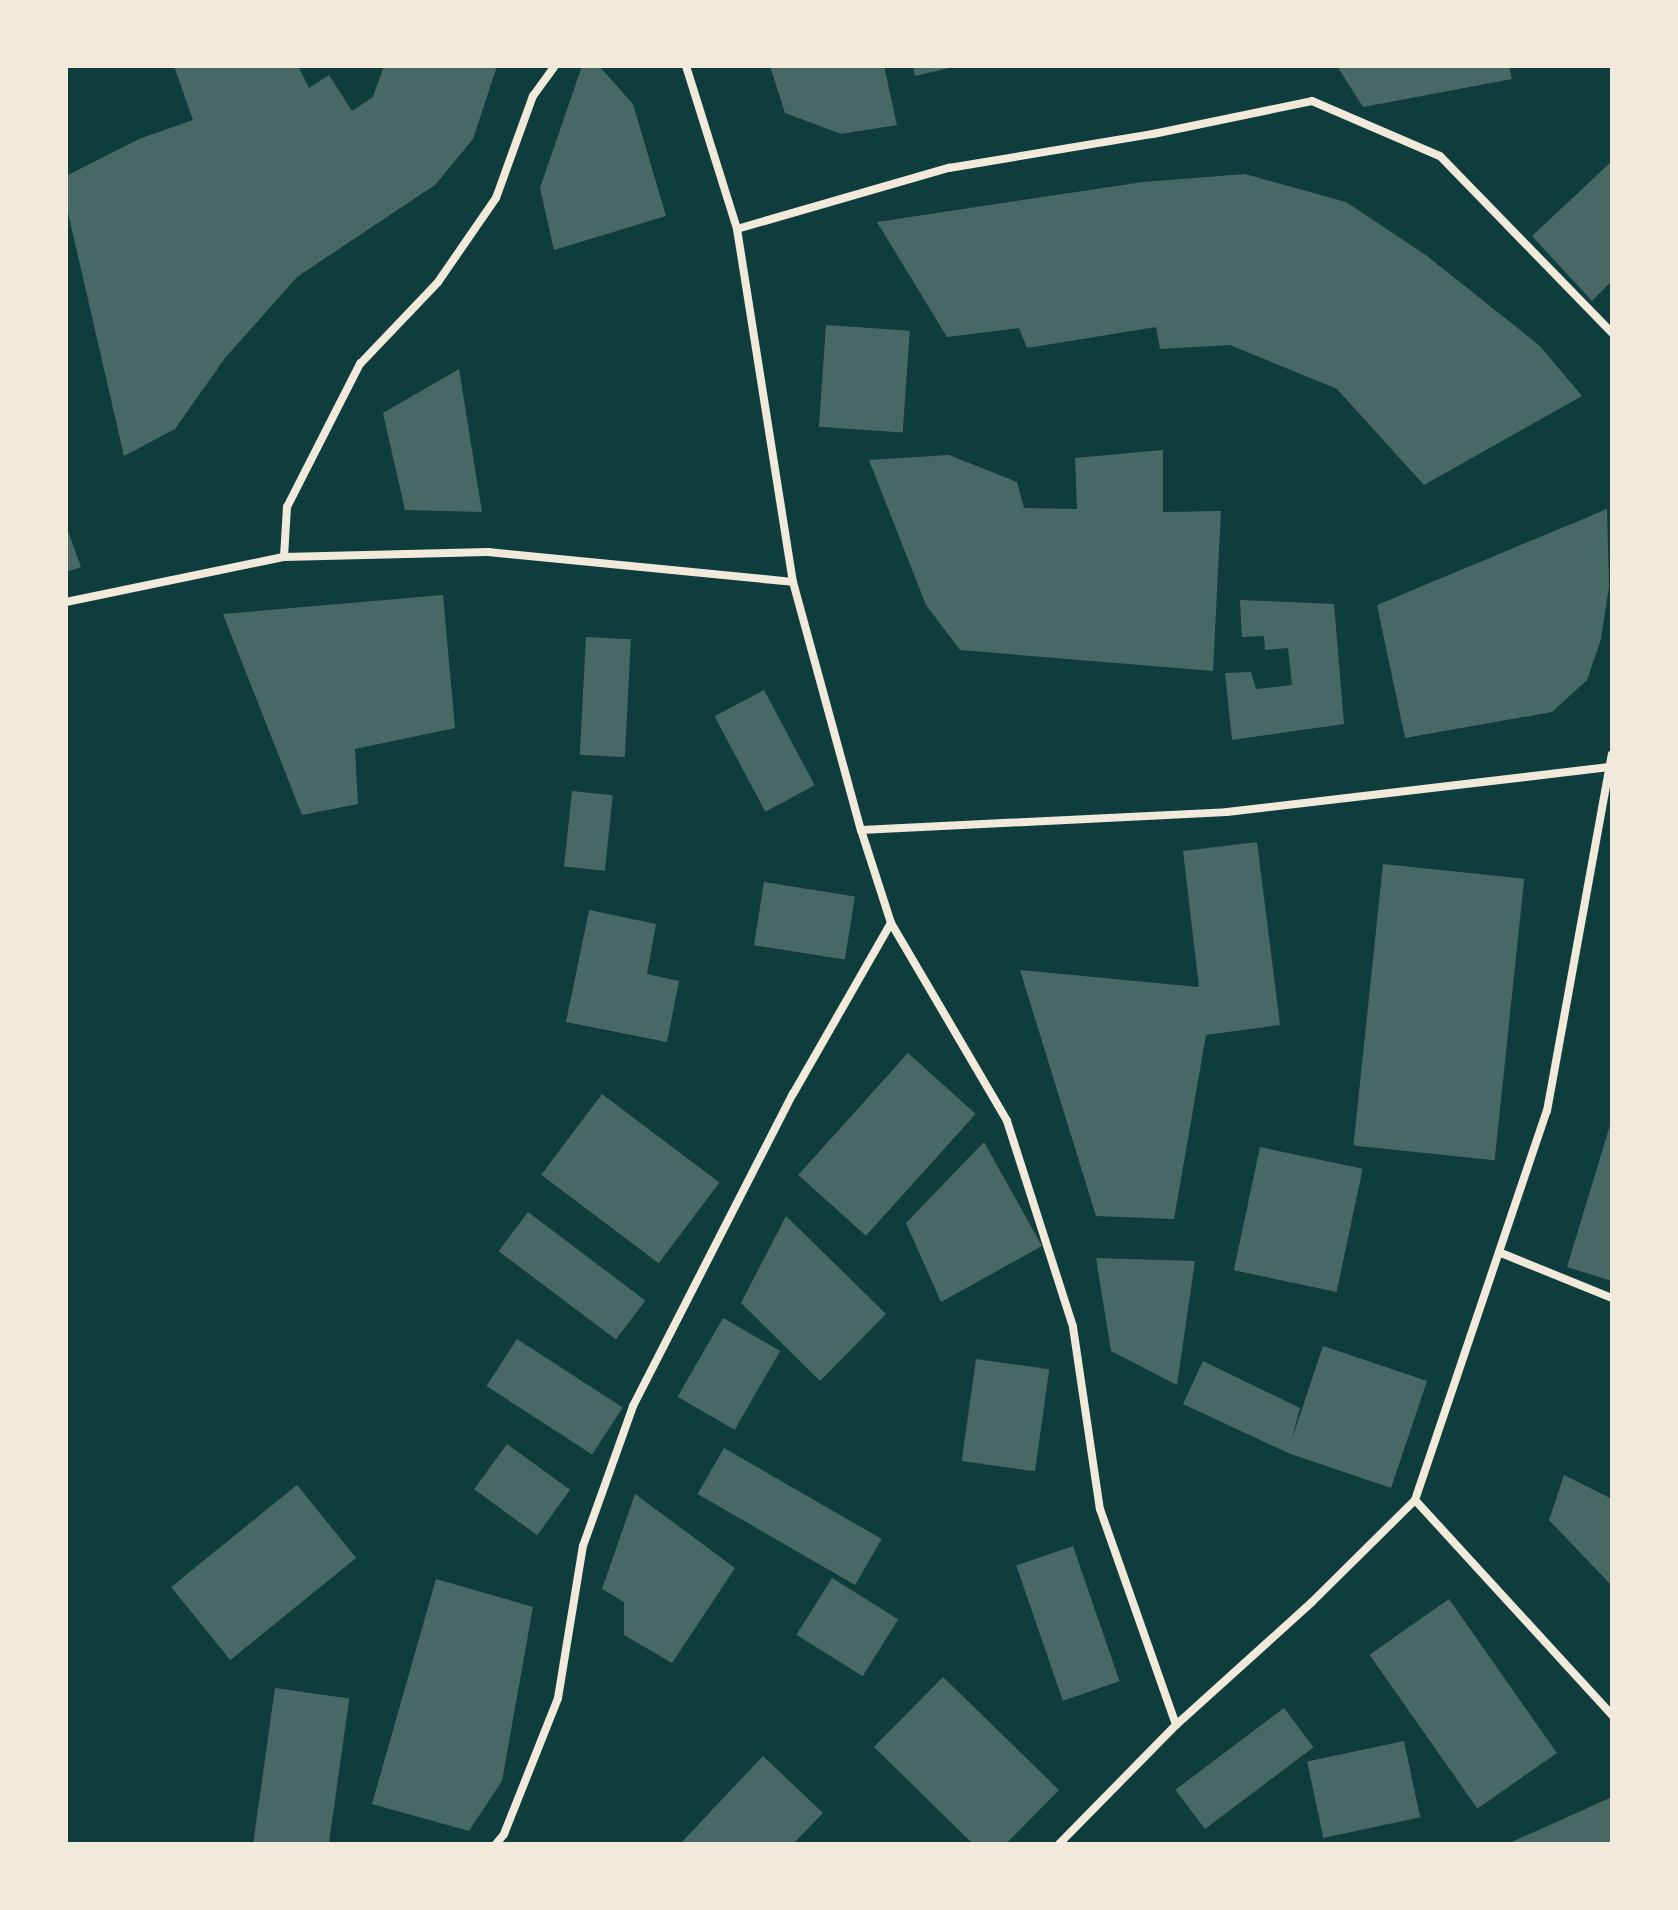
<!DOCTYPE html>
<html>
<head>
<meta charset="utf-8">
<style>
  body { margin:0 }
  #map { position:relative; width:1678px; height:1910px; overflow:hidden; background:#0f3d3e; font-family:"Zilla Slab",serif }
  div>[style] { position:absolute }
  .building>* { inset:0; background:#486865; transform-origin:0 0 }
  .minor>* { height:8px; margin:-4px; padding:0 4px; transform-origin:4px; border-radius:4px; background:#f1e9da }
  span { translate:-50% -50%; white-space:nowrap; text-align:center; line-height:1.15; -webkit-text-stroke:7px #f1e9da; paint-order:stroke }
  .frame { position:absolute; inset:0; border:68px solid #f1e9da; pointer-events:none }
</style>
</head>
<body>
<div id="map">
  <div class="building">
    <div style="clip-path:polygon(174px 66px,298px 66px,309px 88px,329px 75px,352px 111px,373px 97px,384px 66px,497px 66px,473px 139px,435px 185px,297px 277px,225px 358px,175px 429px,124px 456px,66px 204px,66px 176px,139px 139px,193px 120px)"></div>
    <div style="clip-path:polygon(582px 66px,599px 66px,633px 104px,666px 216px,554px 250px,540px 188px)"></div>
    <div style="clip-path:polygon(770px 66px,884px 66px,897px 125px,841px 134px,785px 113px)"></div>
    <div style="clip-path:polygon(913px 66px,954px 66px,954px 67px,915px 76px)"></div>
    <div style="clip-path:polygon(1337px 66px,1509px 66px,1512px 79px,1363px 107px)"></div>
    <div style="clip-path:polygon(1612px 161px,1612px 281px,1592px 301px,1532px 236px)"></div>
    <div style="clip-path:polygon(1245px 174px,1346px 202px,1427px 256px,1540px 346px,1582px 396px,1424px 485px,1337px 389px,1230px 345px,1160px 349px,1156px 327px,1027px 348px,1019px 328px,947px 337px,877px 222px,1143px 182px)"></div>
    <div style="left:826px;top:325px;width:84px;height:102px;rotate:4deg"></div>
    <div style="clip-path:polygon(459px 369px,482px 512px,405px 510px,383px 413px)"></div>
    <div style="clip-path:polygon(1163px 450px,1163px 512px,1221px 511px,1213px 671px,960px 650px,926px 605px,869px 460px,949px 455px,1017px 482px,1024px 508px,1077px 509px,1075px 458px)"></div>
    <div style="clip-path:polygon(1607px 509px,1609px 586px,1601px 639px,1587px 680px,1552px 712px,1405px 738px,1377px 605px)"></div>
    <div style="clip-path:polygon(66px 526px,81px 567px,66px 572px)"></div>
    <div style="clip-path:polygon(443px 595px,455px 728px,355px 749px,358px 804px,302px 815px,223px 614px)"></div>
    <div style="clip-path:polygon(1240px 600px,1334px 604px,1344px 724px,1232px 740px,1225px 673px,1251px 672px,1256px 689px,1292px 685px,1288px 648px,1265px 650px,1264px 636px,1242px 637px)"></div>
    <div style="left:586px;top:637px;width:45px;height:118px;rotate:3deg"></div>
    <div style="left:764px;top:690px;width:108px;height:56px;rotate:62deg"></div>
    <div style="left:572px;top:791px;width:41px;height:76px;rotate:6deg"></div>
    <div style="clip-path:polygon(1257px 842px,1280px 1025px,1206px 1035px,1174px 1219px,1096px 1216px,1020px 970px,1199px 987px,1183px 851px)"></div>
    <div style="left:1383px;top:864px;width:142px;height:283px;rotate:6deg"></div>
    <div style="left:764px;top:882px;width:92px;height:64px;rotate:9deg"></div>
    <div style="clip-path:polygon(589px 910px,656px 924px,647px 974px,679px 981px,667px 1042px,566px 1022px)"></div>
    <div style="left:908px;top:1053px;width:91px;height:164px;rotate:42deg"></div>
    <div style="left:602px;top:1094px;width:147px;height:101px;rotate:37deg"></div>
    <div style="clip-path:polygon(1611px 1122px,1612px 1122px,1612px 1281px,1567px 1267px)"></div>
    <div style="clip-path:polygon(984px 1142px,1042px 1246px,941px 1302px,906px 1223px)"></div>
    <div style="left:1260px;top:1147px;width:105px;height:126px;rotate:12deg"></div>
    <div style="left:528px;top:1212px;width:147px;height:49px;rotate:37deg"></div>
    <div style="clip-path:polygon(786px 1216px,886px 1314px,820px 1381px,741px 1303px)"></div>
    <div style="clip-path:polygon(1096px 1258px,1195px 1261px,1177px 1385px,1111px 1351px)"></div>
    <div style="left:723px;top:1318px;width:66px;height:91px;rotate:30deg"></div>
    <div style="left:517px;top:1339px;width:126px;height:56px;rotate:33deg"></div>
    <div style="clip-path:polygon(1323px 1346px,1427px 1381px,1391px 1488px,1288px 1453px,1183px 1404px,1203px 1361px,1300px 1408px,1291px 1442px)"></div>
    <div style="left:976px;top:1359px;width:74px;height:103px;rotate:8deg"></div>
    <div style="left:507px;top:1444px;width:78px;height:56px;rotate:36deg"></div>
    <div style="left:724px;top:1448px;width:182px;height:53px;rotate:30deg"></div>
    <div style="clip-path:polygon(1564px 1475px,1612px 1499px,1612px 1586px,1549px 1520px)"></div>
    <div style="left:297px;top:1485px;width:94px;height:162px;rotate:51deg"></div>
    <div style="clip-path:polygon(635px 1494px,735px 1568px,672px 1663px,624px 1635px,624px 1602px,602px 1589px)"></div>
    <div style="left:1073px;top:1546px;width:143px;height:60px;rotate:71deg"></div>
    <div style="left:832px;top:1578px;width:78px;height:67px;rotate:32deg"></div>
    <div style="clip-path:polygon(436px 1579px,533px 1607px,502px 1781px,469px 1831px,372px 1804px)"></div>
    <div style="left:1449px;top:1599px;width:188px;height:97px;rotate:55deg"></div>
    <div style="clip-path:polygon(943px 1677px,1059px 1790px,1006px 1844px,973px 1844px,874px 1747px)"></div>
    <div style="left:275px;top:1688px;width:75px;height:157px;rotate:8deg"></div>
    <div style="left:1284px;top:1708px;width:49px;height:136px;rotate:53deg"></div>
    <div style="left:1404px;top:1741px;width:78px;height:99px;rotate:78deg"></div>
    <div style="clip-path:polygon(763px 1756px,823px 1813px,793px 1844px,680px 1844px)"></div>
    <div style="clip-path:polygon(1612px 1797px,1612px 1844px,1507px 1844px)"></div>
  </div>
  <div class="minor">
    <div style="left:686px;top:66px;width:171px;rotate:72.6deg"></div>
    <div style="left:737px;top:229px;width:357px;rotate:81deg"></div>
    <div style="left:793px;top:582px;width:257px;rotate:74.7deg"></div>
    <div style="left:861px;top:830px;width:98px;rotate:72.1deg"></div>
    <div style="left:891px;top:923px;width:229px;rotate:59.6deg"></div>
    <div style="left:1007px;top:1121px;width:216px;rotate:72.2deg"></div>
    <div style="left:1073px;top:1327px;width:184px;rotate:81.6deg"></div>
    <div style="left:1100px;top:1509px;width:229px;rotate:70.6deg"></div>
    <div style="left:737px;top:229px;width:221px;rotate:-16.1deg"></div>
    <div style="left:949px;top:168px;width:207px;rotate:-9.5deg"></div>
    <div style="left:1153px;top:134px;width:162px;rotate:-11.7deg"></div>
    <div style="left:1312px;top:101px;width:139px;rotate:23.3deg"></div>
    <div style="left:1440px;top:156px;width:247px;rotate:45.8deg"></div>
    <div style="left:284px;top:557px;width:50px;rotate:-86.6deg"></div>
    <div style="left:287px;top:507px;width:161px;rotate:-63deg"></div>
    <div style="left:360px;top:364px;width:113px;rotate:-46.4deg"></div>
    <div style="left:438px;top:282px;width:102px;rotate:-55.4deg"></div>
    <div style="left:496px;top:198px;width:109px;rotate:-70.1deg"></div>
    <div style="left:533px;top:96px;width:37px;rotate:-54deg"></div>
    <div style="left:66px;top:602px;width:223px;rotate:-11.7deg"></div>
    <div style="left:284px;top:557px;width:204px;rotate:-1.4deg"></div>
    <div style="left:488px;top:552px;width:306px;rotate:5.6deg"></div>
    <div style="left:861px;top:830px;width:366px;rotate:-2.8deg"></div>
    <div style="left:1227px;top:812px;width:385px;rotate:-6.7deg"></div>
    <div style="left:1501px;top:1253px;width:120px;rotate:22.1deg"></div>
    <div style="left:1415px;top:1500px;width:292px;rotate:47.5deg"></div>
    <div style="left:496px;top:1844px;width:13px;rotate:-51deg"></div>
    <div style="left:504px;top:1834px;width:146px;rotate:-68.3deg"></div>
    <div style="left:558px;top:1698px;width:154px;rotate:-80.7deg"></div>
    <div style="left:583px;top:1546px;width:149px;rotate:-70.3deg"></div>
    <div style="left:633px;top:1406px;width:351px;rotate:-62.9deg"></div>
    <div style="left:793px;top:1094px;width:197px;rotate:-60.2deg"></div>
    <div style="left:1059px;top:1844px;width:167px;rotate:-45.5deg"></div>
    <div style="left:1176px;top:1725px;width:183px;rotate:-42.1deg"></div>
    <div style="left:1312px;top:1602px;width:145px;rotate:-44.7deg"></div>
    <div style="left:1415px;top:1500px;width:411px;rotate:-71.3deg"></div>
    <div style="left:1547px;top:1111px;width:362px;rotate:-79.7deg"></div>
  </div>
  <div class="frame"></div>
</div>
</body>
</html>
